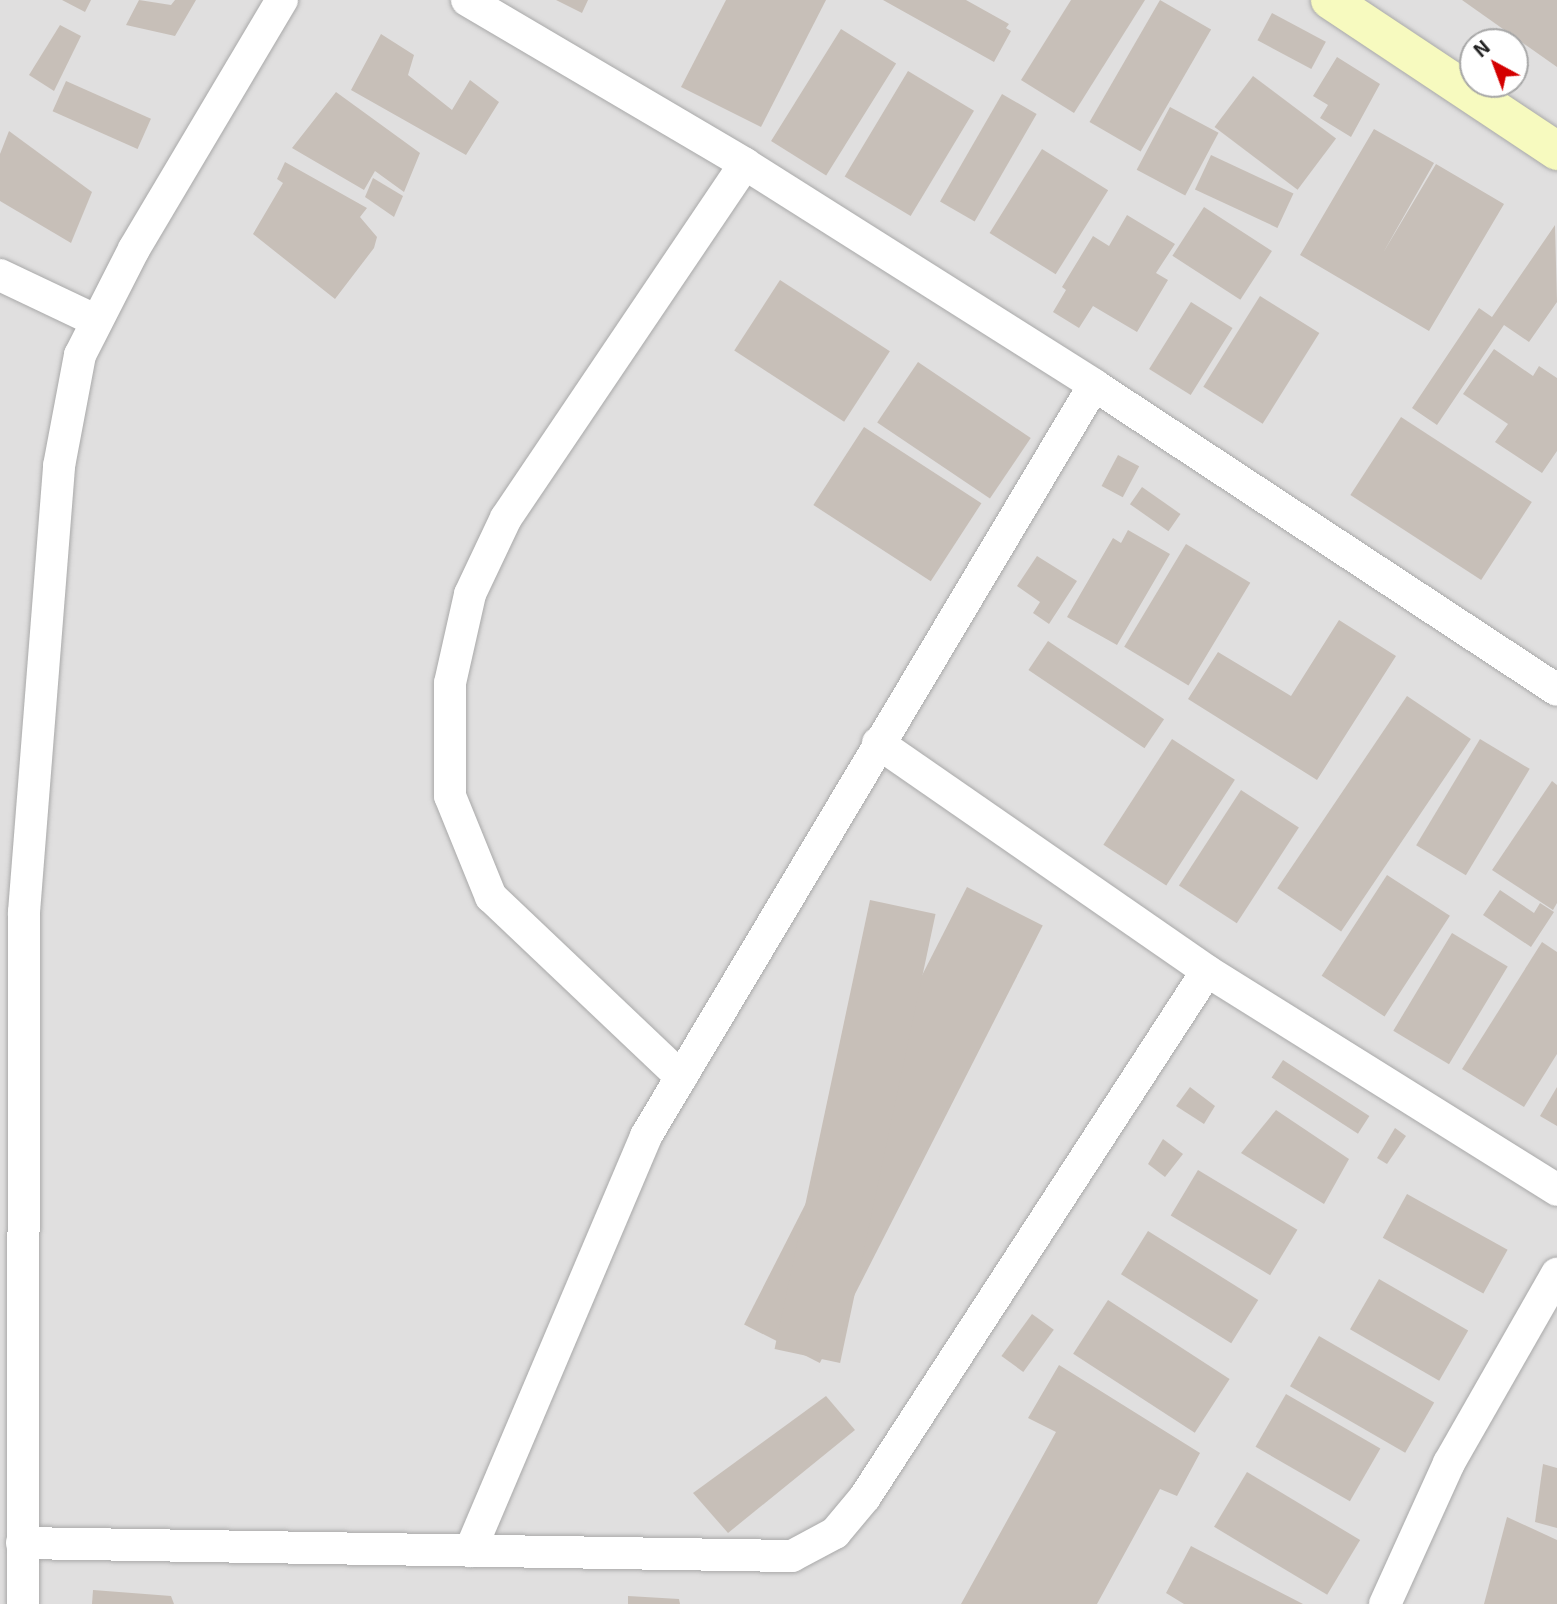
<!DOCTYPE html>
<html>
<head>
<meta charset="utf-8">
<style>
  body { margin:0 }
  #map { position:relative; width:1557px; height:1604px; overflow:hidden; background:#f2efe9; font-family:"Exo 2",sans-serif }
  div>[style] { position:absolute }
  .residential>* { inset:0; background:#e0dfdf }
  .building>* { inset:0; background:#c7bfb8; transform-origin:0 0 }
  .roads { filter:drop-shadow(0 0 2px #a9a9a9) drop-shadow(0 0 2px #a9a9a9) }
  .street>* { height:32px; margin:-16px; padding:0 16px; transform-origin:16px; border-radius:16px; background:#fff }
  .secondary>* { height:38px; margin:-19px; padding:0 19px; transform-origin:19px; border-radius:19px; background:#f7fabf }
  span { translate:-50% -50%; white-space:nowrap; text-align:center; line-height:1.15; -webkit-text-stroke:5px #fff; paint-order:stroke }
  .north { position:absolute; left:1459px; top:28px; width:70px; height:70px; box-sizing:border-box; background:#fff; border:2px solid #a7a7a7; border-radius:50%; rotate:319deg; font-size:19px; font-weight:700; line-height:28px; text-align:center; color:#222 }
  .north::after { content:''; display:block; margin:auto; width:24px; height:32px; background:#d40000; clip-path:polygon(50% 0,100% 100%,50% 72%,0 100%) }
</style>
</head>
<body>
<div id="map">
  <div class="residential">
    <div style="clip-path:polygon(evenodd,0 0,1557px 0,1557px 1604px,0 1604px,0 0,1473px 42px,1515px 42px,1515px 84px,1473px 84px,1473px 42px)"></div>
  </div>
  <div class="building">
    <div style="clip-path:polygon(62px 0,91px 0,85px 12px)"></div>
    <div style="clip-path:polygon(139px 0,171px 5px,175px 0,196px 0,175px 36px,126px 25px)"></div>
    <div style="clip-path:polygon(556px 0,588px 0,582px 13px)"></div>
    <div style="clip-path:polygon(726px 0,826px 0,761px 127px,681px 87px)"></div>
    <div style="clip-path:polygon(883px 0,966px 0,1009px 24px,1006px 28px,1011px 31px,994px 62px)"></div>
    <div style="clip-path:polygon(1071px 0,1145px 0,1074px 113px,1021px 80px)"></div>
    <div style="left:1160px;top:0;width:59px;height:141px;rotate:30deg"></div>
    <div style="clip-path:polygon(1462px 0,1557px 0,1557px 67px)"></div>
    <div style="left:1272px;top:13px;width:61px;height:31px;rotate:28deg"></div>
    <div style="clip-path:polygon(60px 25px,81px 36px,54px 91px,29px 75px)"></div>
    <div style="left:841px;top:29px;width:65px;height:132px;rotate:32deg"></div>
    <div style="clip-path:polygon(381px 34px,414px 55px,408px 75px,452px 110px,470px 80px,499px 102px,466px 155px,351px 90px)"></div>
    <div style="clip-path:polygon(1337px 57px,1380px 84px,1351px 137px,1320px 118px,1328px 105px,1313px 96px)"></div>
    <div style="left:908px;top:71px;width:77px;height:123px;rotate:31deg"></div>
    <div style="left:1253px;top:76px;width:104px;height:64px;rotate:37deg"></div>
    <div style="left:66px;top:81px;width:93px;height:33px;rotate:24deg"></div>
    <div style="clip-path:polygon(336px 92px,420px 153px,404px 192px,375px 171px,364px 190px,292px 148px)"></div>
    <div style="left:1002px;top:94px;width:40px;height:124px;rotate:30deg"></div>
    <div style="left:1170px;top:107px;width:55px;height:71px;rotate:28deg"></div>
    <div style="clip-path:polygon(1374px 129px,1434px 163px,1383px 253px,1436px 164px,1504px 204px,1429px 331px,1300px 255px)"></div>
    <div style="clip-path:polygon(9px 131px,92px 192px,71px 243px,0 201px,0 154px)"></div>
    <div style="left:1042px;top:149px;width:78px;height:99px;rotate:32deg"></div>
    <div style="left:1211px;top:155px;width:91px;height:38px;rotate:25deg"></div>
    <div style="clip-path:polygon(285px 162px,367px 208px,360px 217px,377px 237px,374px 248px,335px 299px,253px 234px,283px 183px,277px 179px)"></div>
    <div style="clip-path:polygon(373px 178px,403px 196px,394px 217px,365px 197px)"></div>
    <div style="left:1204px;top:207px;width:81px;height:58px;rotate:33deg"></div>
    <div style="clip-path:polygon(1127px 215px,1175px 244px,1156px 273px,1168px 280px,1137px 332px,1093px 306px,1079px 328px,1053px 312px,1066px 290px,1062px 287px,1093px 236px,1109px 246px)"></div>
    <div style="clip-path:polygon(1555px 225px,1557px 302px,1529px 342px,1504px 325px,1437px 425px,1412px 408px,1479px 308px,1492px 317px)"></div>
    <div style="left:780px;top:280px;width:131px;height:84px;rotate:33deg"></div>
    <div style="left:1260px;top:296px;width:70px;height:107px;rotate:32deg"></div>
    <div style="left:1191px;top:302px;width:49px;height:79px;rotate:32deg"></div>
    <div style="clip-path:polygon(1494px 349px,1533px 376px,1539px 366px,1557px 378px,1557px 451px,1542px 473px,1495px 442px,1508px 424px,1463px 394px)"></div>
    <div style="left:918px;top:362px;width:136px;height:73px;rotate:34deg"></div>
    <div style="left:1401px;top:417px;width:156px;height:93px;rotate:33deg"></div>
    <div style="left:864px;top:427px;width:140px;height:93px;rotate:33deg"></div>
    <div style="left:1118px;top:455px;width:24px;height:35px;rotate:28deg"></div>
    <div style="left:1142px;top:487px;width:47px;height:21px;rotate:35deg"></div>
    <div style="clip-path:polygon(1128px 530px,1170px 554px,1117px 645px,1067px 617px,1113px 538px,1121px 543px)"></div>
    <div style="left:1186px;top:544px;width:75px;height:120px;rotate:31deg"></div>
    <div style="clip-path:polygon(1037px 556px,1077px 581px,1049px 624px,1033px 613px,1040px 602px,1017px 586px)"></div>
    <div style="clip-path:polygon(1339px 620px,1396px 656px,1317px 780px,1188px 699px,1218px 652px,1291px 696px)"></div>
    <div style="left:1048px;top:641px;width:140px;height:35px;rotate:34deg"></div>
    <div style="left:1407px;top:696px;width:77px;height:232px;rotate:34deg"></div>
    <div style="left:1172px;top:739px;width:75px;height:126px;rotate:33deg"></div>
    <div style="left:1480px;top:739px;width:58px;height:124px;rotate:31deg"></div>
    <div style="clip-path:polygon(1552px 781px,1557px 785px,1557px 903px,1553px 910px,1492px 870px)"></div>
    <div style="left:1241px;top:790px;width:69px;height:114px;rotate:33deg"></div>
    <div style="left:1387px;top:875px;width:75px;height:120px;rotate:33deg"></div>
    <div style="left:967px;top:887px;width:85px;height:491px;rotate:27deg"></div>
    <div style="clip-path:polygon(1500px 890px,1534px 913px,1540px 903px,1554px 912px,1531px 947px,1483px 915px)"></div>
    <div style="left:870px;top:900px;width:67px;height:459px;rotate:12deg"></div>
    <div style="left:1452px;top:933px;width:65px;height:114px;rotate:31deg"></div>
    <div style="clip-path:polygon(1542px 942px,1557px 952px,1557px 1054px,1524px 1107px,1462px 1069px)"></div>
    <div style="left:1283px;top:1060px;width:103px;height:21px;rotate:33deg"></div>
    <div style="clip-path:polygon(1190px 1087px,1215px 1106px,1204px 1124px,1176px 1106px)"></div>
    <div style="clip-path:polygon(1557px 1087px,1557px 1126px,1540px 1116px)"></div>
    <div style="clip-path:polygon(1276px 1110px,1349px 1159px,1324px 1204px,1241px 1153px)"></div>
    <div style="clip-path:polygon(1395px 1128px,1406px 1136px,1387px 1164px,1377px 1158px)"></div>
    <div style="clip-path:polygon(1163px 1139px,1183px 1154px,1165px 1177px,1148px 1164px)"></div>
    <div style="left:1198px;top:1170px;width:116px;height:53px;rotate:31deg"></div>
    <div style="left:1407px;top:1194px;width:115px;height:50px;rotate:29deg"></div>
    <div style="left:1148px;top:1231px;width:130px;height:51px;rotate:32deg"></div>
    <div style="left:1379px;top:1279px;width:103px;height:58px;rotate:30deg"></div>
    <div style="left:1108px;top:1300px;width:145px;height:64px;rotate:33deg"></div>
    <div style="left:1032px;top:1314px;width:27px;height:52px;rotate:36deg"></div>
    <div style="left:1319px;top:1336px;width:133px;height:58px;rotate:30deg"></div>
    <div style="clip-path:polygon(1059px 1365px,1200px 1453px,1177px 1496px,1160px 1489px,1097px 1604px,961px 1604px,1056px 1432px,1028px 1418px)"></div>
    <div style="left:1286px;top:1394px;width:109px;height:61px;rotate:30deg"></div>
    <div style="clip-path:polygon(826px 1396px,855px 1430px,728px 1533px,693px 1493px)"></div>
    <div style="clip-path:polygon(1543px 1464px,1557px 1468px,1557px 1528px,1535px 1522px)"></div>
    <div style="left:1247px;top:1472px;width:132px;height:64px;rotate:31deg"></div>
    <div style="clip-path:polygon(1507px 1517px,1557px 1540px,1557px 1604px,1484px 1604px)"></div>
    <div style="clip-path:polygon(1191px 1546px,1303px 1604px,1184px 1604px,1166px 1593px)"></div>
    <div style="clip-path:polygon(93px 1590px,171px 1596px,174px 1604px,92px 1604px)"></div>
    <div style="clip-path:polygon(628px 1596px,679px 1599px,680px 1604px,628px 1604px)"></div>
  </div>
  <div class="roads">
    <div class="street">
      <div style="left:467px;top:0;width:323px;rotate:30.5deg"></div>
      <div style="left:745px;top:164px;width:413px;rotate:32.3deg"></div>
      <div style="left:1094px;top:385px;width:554px;rotate:33.37deg"></div>
      <div style="left:0;top:275px;width:107px;rotate:25.4deg"></div>
      <div style="left:878px;top:743px;width:400px;rotate:34.7deg"></div>
      <div style="left:1207px;top:971px;width:413px;rotate:32deg"></div>
      <div style="left:681px;top:1077px;width:262px;rotate:-136.5deg"></div>
      <div style="left:491px;top:897px;width:109px;rotate:-112.1deg"></div>
      <div style="left:450px;top:796px;width:113px;rotate:-90deg"></div>
      <div style="left:450px;top:683px;width:91px;rotate:-77.3deg"></div>
      <div style="left:470px;top:594px;width:84px;rotate:-64.7deg"></div>
      <div style="left:506px;top:518px;width:427px;rotate:-56deg"></div>
      <div style="left:22px;top:1543px;width:770px;rotate:0.97deg"></div>
      <div style="left:792px;top:1556px;width:49px;rotate:-28.1deg"></div>
      <div style="left:835px;top:1533px;width:47px;rotate:-50.2deg"></div>
      <div style="left:865px;top:1497px;width:627px;rotate:-56.97deg"></div>
      <div style="left:470px;top:1551px;width:451px;rotate:-67deg"></div>
      <div style="left:646px;top:1136px;width:874px;rotate:-59.18deg"></div>
      <div style="left:23px;top:1604px;width:692px;rotate:-89.92deg"></div>
      <div style="left:24px;top:912px;width:447px;rotate:-85.5deg"></div>
      <div style="left:59px;top:466px;width:113px;rotate:-79.3deg"></div>
      <div style="left:80px;top:355px;width:119px;rotate:-63deg"></div>
      <div style="left:134px;top:249px;width:290px;rotate:-59.3deg"></div>
      <div style="left:1385px;top:1604px;width:155px;rotate:-65.6deg"></div>
      <div style="left:1449px;top:1463px;width:218px;rotate:-60.3deg"></div>
    </div>
    <div class="secondary">
      <div style="left:1330px;top:0;width:273px;rotate:33.6deg"></div>
    </div>
  </div>
  <div class="north">N</div>
</div>
</body>
</html>
